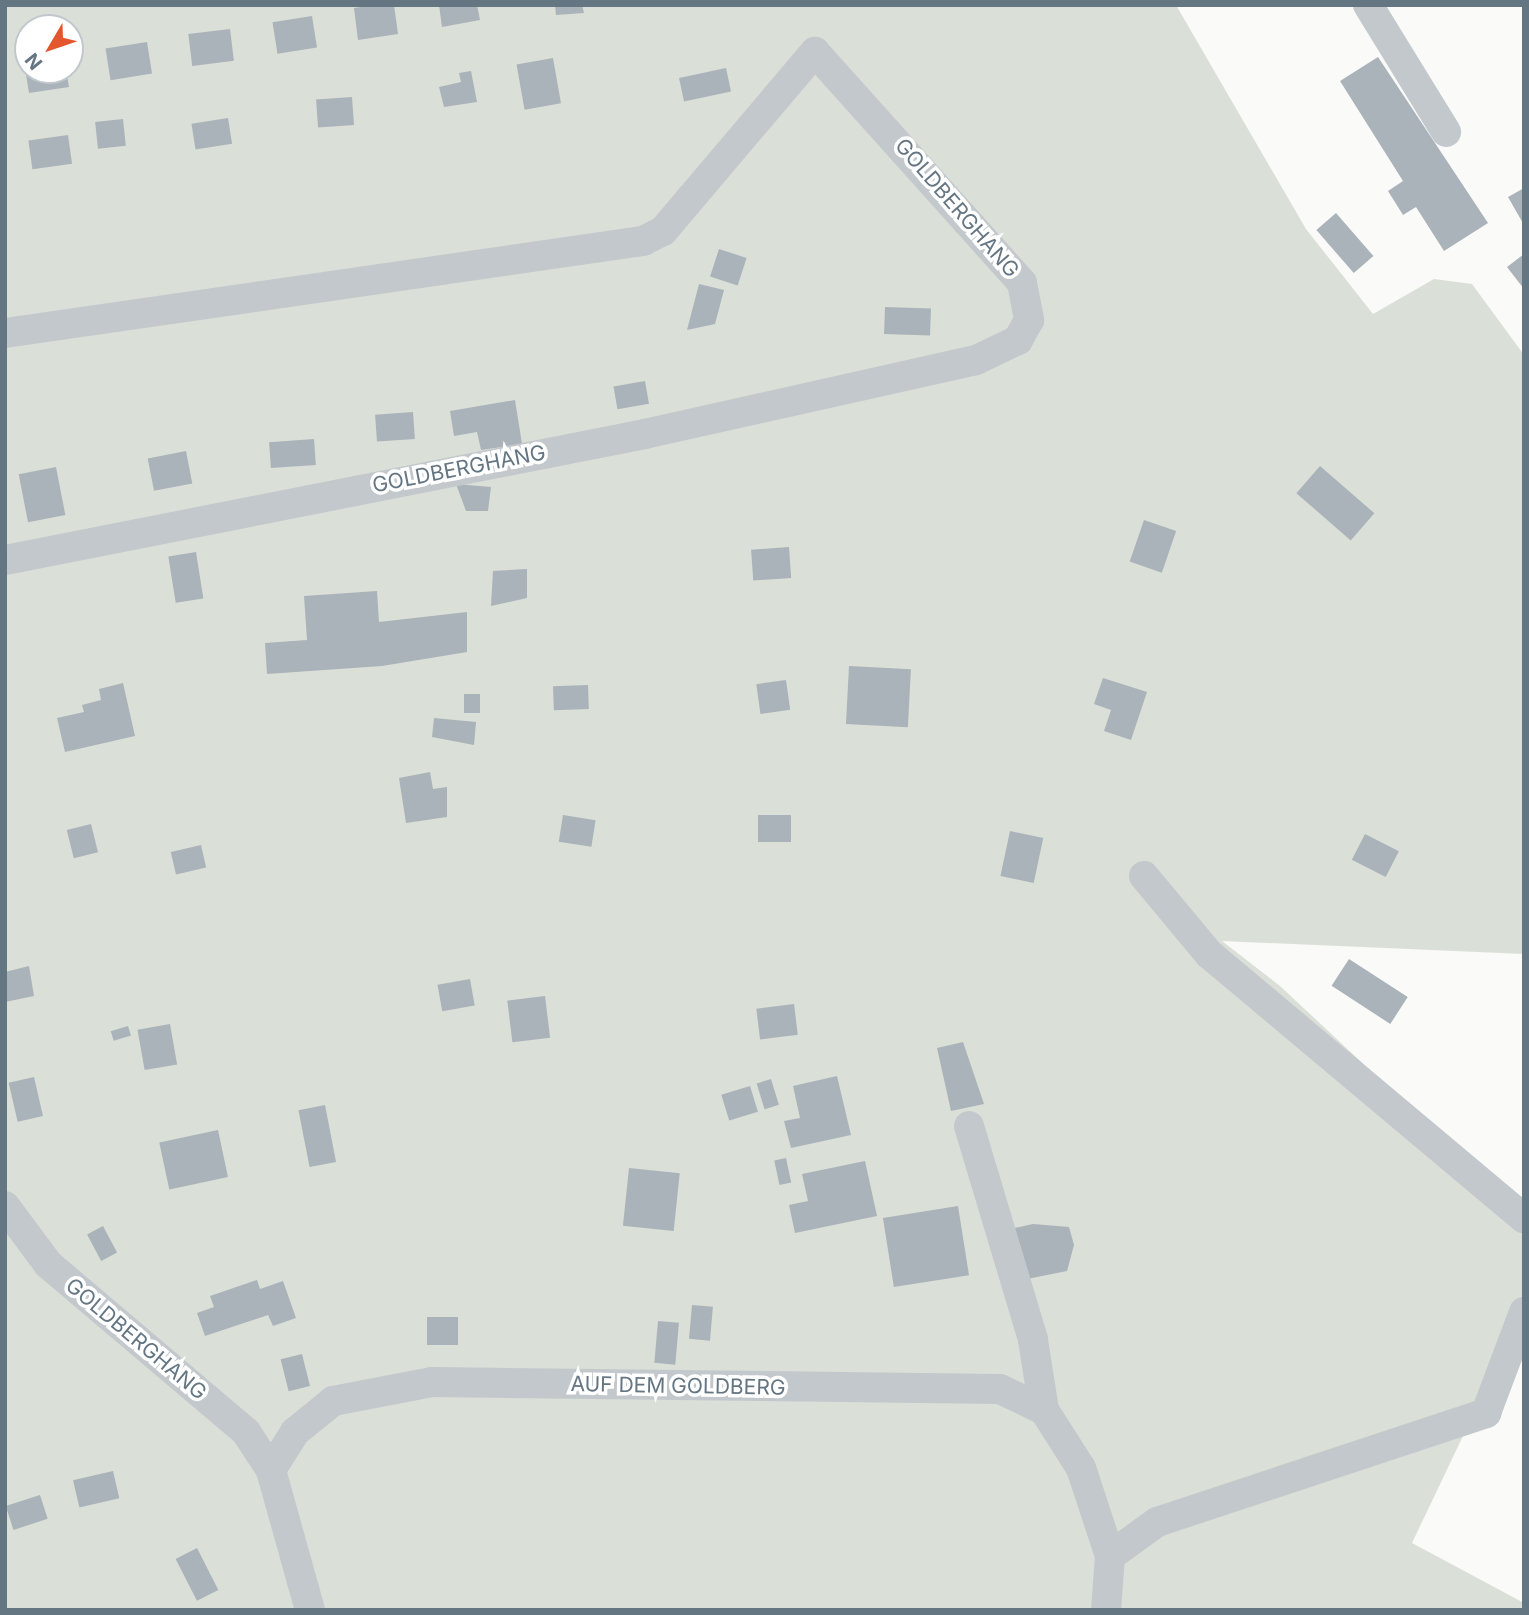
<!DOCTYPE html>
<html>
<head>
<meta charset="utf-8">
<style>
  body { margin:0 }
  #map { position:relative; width:1529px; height:1615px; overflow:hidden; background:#fafaf8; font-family:Inter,sans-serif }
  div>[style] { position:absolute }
  .green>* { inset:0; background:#dadfd7 }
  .building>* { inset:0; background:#aab3b9; transform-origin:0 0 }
  .service>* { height:30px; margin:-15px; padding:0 15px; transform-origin:15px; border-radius:15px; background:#c3c8cc }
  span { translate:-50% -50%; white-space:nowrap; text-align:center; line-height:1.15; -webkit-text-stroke:7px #fff; paint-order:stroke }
  .street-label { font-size:21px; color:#657683 }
  .frame { position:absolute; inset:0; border:7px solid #657683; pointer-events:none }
  .north { position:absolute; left:14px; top:14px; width:70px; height:70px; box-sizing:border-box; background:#fff; border:2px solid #c1c8cd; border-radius:50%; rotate:231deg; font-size:19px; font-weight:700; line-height:28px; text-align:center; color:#657683 }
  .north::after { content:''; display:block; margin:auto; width:24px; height:32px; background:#e4572e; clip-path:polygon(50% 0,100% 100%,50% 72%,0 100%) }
</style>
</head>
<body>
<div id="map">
  <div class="green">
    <div style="clip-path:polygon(evenodd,5px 5px,1176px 5px,1306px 229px,1373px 314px,1434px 279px,1472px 284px,1524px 355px,1524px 954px,1222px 941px,1280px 986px,1524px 1214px,1524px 1308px,1412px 1543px,1524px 1603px,1524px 1610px,5px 1610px,5px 5px,28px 28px,70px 28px,70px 70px,28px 70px,28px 28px)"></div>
  </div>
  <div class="building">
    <div style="clip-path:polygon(374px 5px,394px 5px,398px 34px,358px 40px,354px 8px)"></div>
    <div style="clip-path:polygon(439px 5px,477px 5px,480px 20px,442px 27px)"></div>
    <div style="clip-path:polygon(555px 5px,582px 5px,584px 13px,556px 15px)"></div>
    <div style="left:312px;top:16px;width:32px;height:40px;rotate:81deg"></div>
    <div style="left:230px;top:29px;width:32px;height:42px;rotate:83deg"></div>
    <div style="left:147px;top:42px;width:32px;height:42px;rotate:81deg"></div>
    <div style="clip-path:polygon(1378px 57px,1488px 223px,1444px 251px,1416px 207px,1403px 215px,1388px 191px,1403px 181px,1340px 81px)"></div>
    <div style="left:553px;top:58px;width:46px;height:37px;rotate:80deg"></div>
    <div style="clip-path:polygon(24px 62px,28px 70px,66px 70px,69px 87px,29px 93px)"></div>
    <div style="left:726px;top:68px;width:24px;height:48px;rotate:78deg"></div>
    <div style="clip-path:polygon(471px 71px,477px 102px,444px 107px,439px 87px,461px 82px,459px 73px)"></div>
    <div style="left:352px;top:97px;width:28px;height:36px;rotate:86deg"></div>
    <div style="left:228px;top:118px;width:26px;height:37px;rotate:81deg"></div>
    <div style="left:123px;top:119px;width:27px;height:28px;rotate:84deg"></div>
    <div style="left:68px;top:135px;width:29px;height:40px;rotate:82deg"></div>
    <div style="clip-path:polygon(1524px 188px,1524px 225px,1508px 197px)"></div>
    <div style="left:1336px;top:213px;width:57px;height:26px;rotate:49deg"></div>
    <div style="left:719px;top:249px;width:29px;height:29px;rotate:18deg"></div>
    <div style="clip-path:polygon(1524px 254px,1524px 289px,1507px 267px)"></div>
    <div style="clip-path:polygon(699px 284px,724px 290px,715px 324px,687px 330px)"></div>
    <div style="left:885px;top:307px;width:46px;height:27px;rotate:2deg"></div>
    <div style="left:645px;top:381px;width:23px;height:32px;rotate:80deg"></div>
    <div style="clip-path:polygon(515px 400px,522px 444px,481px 450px,477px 432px,454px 436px,450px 411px)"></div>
    <div style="left:413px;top:412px;width:27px;height:38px;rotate:86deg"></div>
    <div style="left:314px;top:439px;width:26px;height:45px;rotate:86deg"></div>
    <div style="left:186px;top:451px;width:33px;height:39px;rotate:79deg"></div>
    <div style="left:1320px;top:466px;width:72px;height:36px;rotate:41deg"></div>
    <div style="left:56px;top:467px;width:49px;height:38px;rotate:79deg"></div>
    <div style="clip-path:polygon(456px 484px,491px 487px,488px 511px,466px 511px)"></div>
    <div style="left:1144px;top:520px;width:34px;height:44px;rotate:19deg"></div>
    <div style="left:789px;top:547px;width:31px;height:38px;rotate:86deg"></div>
    <div style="left:196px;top:552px;width:47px;height:28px;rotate:81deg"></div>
    <div style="clip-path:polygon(527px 569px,527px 598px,491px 606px,493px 571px)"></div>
    <div style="clip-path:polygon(377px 591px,379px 622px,467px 612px,467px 652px,382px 666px,267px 674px,265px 643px,307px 640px,304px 596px)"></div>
    <div style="left:849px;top:666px;width:62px;height:58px;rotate:3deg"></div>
    <div style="clip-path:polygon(1103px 678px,1147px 692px,1131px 740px,1104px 731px,1111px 710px,1094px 704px)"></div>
    <div style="left:786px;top:680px;width:30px;height:30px;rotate:82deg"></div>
    <div style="clip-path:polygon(123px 683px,135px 736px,65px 752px,57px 718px,84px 712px,82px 705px,101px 700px,99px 689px)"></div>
    <div style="left:588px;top:685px;width:24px;height:35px;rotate:88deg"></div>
    <div style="left:464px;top:694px;width:16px;height:19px"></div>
    <div style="clip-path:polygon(434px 718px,476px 722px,474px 745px,432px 737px)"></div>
    <div style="clip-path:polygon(430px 772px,433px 789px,447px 787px,447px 817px,406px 823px,399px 778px)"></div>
    <div style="left:563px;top:815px;width:33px;height:27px;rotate:9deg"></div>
    <div style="left:758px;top:815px;width:33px;height:27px"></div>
    <div style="left:91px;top:824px;width:29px;height:25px;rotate:76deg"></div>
    <div style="left:1010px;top:831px;width:34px;height:46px;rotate:12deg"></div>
    <div style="left:1365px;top:834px;width:38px;height:29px;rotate:27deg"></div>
    <div style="left:201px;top:845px;width:23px;height:31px;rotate:77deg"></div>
    <div style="left:1349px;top:959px;width:70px;height:32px;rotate:33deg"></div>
    <div style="clip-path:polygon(29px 966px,34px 996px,5px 1002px,5px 972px)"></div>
    <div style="left:470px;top:979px;width:27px;height:33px;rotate:80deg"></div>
    <div style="left:545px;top:996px;width:42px;height:38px;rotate:83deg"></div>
    <div style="left:794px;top:1004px;width:31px;height:38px;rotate:83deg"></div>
    <div style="left:170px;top:1024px;width:41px;height:33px;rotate:80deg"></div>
    <div style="left:128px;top:1026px;width:10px;height:18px;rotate:73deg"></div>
    <div style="clip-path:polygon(963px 1042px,984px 1104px,951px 1111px,937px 1048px)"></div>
    <div style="clip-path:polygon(837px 1076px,851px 1135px,791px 1148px,784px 1121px,800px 1118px,793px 1086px)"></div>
    <div style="left:34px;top:1077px;width:40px;height:26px;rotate:77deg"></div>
    <div style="left:771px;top:1079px;width:27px;height:15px;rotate:73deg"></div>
    <div style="left:750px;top:1086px;width:27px;height:30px;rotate:73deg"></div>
    <div style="left:325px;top:1105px;width:58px;height:27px;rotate:79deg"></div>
    <div style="left:218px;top:1130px;width:48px;height:60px;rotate:78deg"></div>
    <div style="left:786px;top:1158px;width:25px;height:12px;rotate:78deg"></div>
    <div style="clip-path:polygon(865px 1161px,877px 1216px,795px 1233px,789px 1205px,808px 1201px,802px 1174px)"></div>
    <div style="left:629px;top:1168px;width:51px;height:58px;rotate:6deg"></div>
    <div style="left:958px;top:1206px;width:70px;height:76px;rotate:81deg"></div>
    <div style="clip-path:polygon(1033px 1224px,1069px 1227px,1074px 1245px,1067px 1271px,1022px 1280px,1010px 1229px)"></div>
    <div style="left:103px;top:1226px;width:30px;height:18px;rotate:62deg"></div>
    <div style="clip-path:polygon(257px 1280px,260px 1289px,283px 1281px,296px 1318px,273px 1326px,268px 1315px,205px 1336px,197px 1313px,214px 1307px,210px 1296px)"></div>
    <div style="left:692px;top:1305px;width:21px;height:34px;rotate:5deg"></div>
    <div style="left:458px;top:1317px;width:28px;height:31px;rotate:90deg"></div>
    <div style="left:658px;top:1321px;width:21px;height:42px;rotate:5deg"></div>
    <div style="left:302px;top:1354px;width:33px;height:22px;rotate:76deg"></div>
    <div style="left:113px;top:1471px;width:28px;height:41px;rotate:77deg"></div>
    <div style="left:40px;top:1495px;width:25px;height:36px;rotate:72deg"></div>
    <div style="left:197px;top:1548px;width:47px;height:24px;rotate:63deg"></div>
  </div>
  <div class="service">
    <div style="left:1368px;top:5px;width:149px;rotate:58.4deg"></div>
    <div style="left:5px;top:333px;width:645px;rotate:-8.21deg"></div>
    <div style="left:643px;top:241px;width:22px;rotate:-27deg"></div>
    <div style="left:663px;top:231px;width:235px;rotate:-49.7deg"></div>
    <div style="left:815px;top:52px;width:310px;rotate:48.1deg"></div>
    <div style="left:1022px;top:283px;width:38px;rotate:79deg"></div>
    <div style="left:1029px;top:320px;width:23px;rotate:119deg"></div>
    <div style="left:1018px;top:340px;width:47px;rotate:154.5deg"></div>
    <div style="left:976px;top:360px;width:339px;rotate:167.4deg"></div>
    <div style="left:645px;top:434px;width:652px;rotate:168.86deg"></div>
    <div style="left:1144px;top:876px;width:102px;rotate:50.2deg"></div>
    <div style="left:1209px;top:954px;width:411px;rotate:40deg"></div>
    <div style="left:969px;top:1126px;width:223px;rotate:73.3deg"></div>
    <div style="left:1033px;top:1340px;width:71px;rotate:81.1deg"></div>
    <div style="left:5px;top:1206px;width:72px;rotate:53.4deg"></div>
    <div style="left:48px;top:1264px;width:260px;rotate:40.3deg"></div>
    <div style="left:246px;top:1432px;width:45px;rotate:56.7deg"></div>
    <div style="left:1110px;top:1556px;width:58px;rotate:-35.9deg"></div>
    <div style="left:1157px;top:1522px;width:347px;rotate:-18.3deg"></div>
    <div style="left:1486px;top:1413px;width:108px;rotate:-69.4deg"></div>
    <div style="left:310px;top:1610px;width:145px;rotate:-105.6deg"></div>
    <div style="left:271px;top:1470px;width:45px;rotate:-57.7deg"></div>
    <div style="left:295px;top:1432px;width:49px;rotate:-39.2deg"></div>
    <div style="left:333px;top:1401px;width:101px;rotate:-10.9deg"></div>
    <div style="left:432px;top:1382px;width:568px;rotate:0.71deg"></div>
    <div style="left:1000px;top:1389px;width:49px;rotate:25.5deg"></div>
    <div style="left:1044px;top:1410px;width:69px;rotate:57.5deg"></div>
    <div style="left:1081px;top:1468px;width:93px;rotate:71.8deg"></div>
    <div style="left:1110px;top:1556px;width:54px;rotate:94.2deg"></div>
  </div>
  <div class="street-label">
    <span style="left:957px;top:208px;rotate:49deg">GOLDBERGHANG</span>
    <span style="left:459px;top:469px;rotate:-11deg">GOLDBERGHANG</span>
    <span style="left:136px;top:1339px;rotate:40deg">GOLDBERGHANG</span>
    <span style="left:678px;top:1386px;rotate:1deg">AUF DEM GOLDBERG</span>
  </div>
  <div class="frame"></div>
  <div class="north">N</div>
</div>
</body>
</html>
